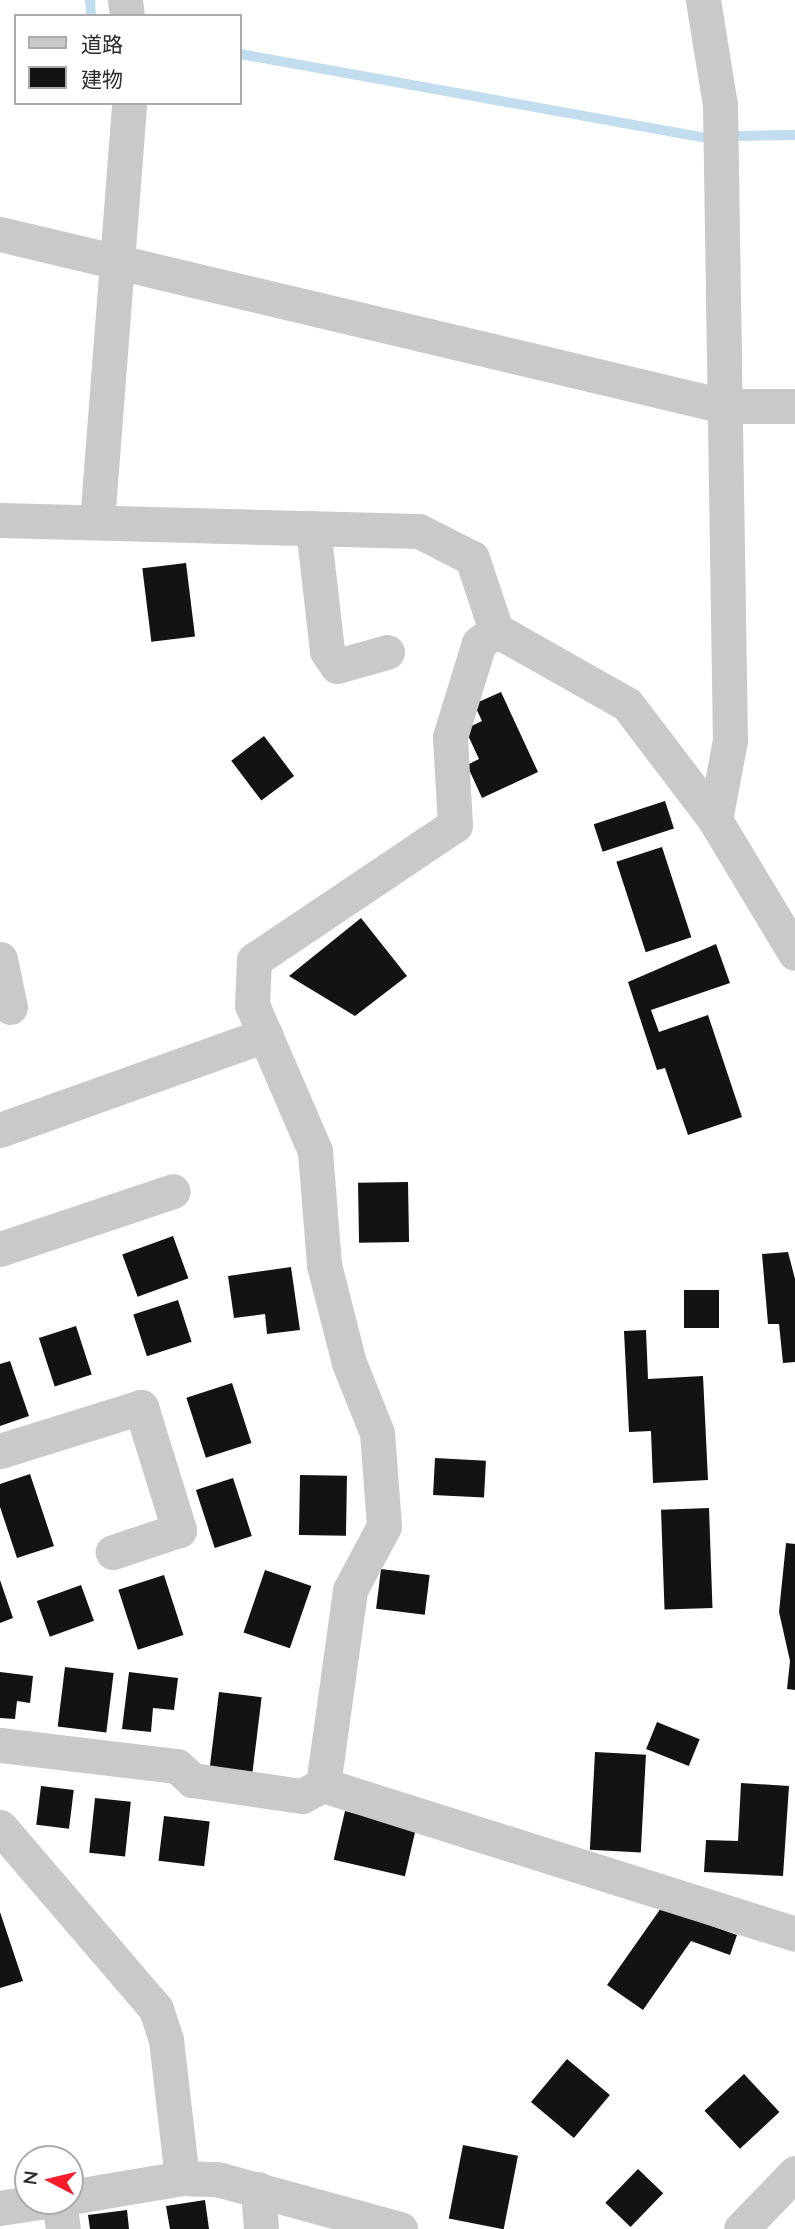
<!DOCTYPE html>
<html>
<head>
<meta charset="utf-8">
<style>
  body { margin:0 }
  #map { position:relative; width:795px; height:2229px; overflow:hidden; background:#fff; font-family:Quicksand,"Noto Sans JP",sans-serif }
  div>[style] { position:absolute }
  .stream>* { height:10px; margin:-5px; padding:0 5px; transform-origin:5px; border-radius:5px; background:#c2ddee }
  .building>* { inset:0; background:#131313; transform-origin:0 0 }
  .street>* { height:35px; margin:-17.5px; padding:0 17.5px; transform-origin:17.5px; border-radius:17.5px; background:#c9c9c9 }
  span { translate:-50% -50%; white-space:nowrap; text-align:center; line-height:1.15; -webkit-text-stroke:7px #fff; paint-order:stroke }
  .legend { position:absolute; left:14px; top:14px; width:228px; height:91px; box-sizing:border-box; background:#fff; border:2px solid #ababab; margin:0; padding:9px 12px; list-style:none; font-size:21px; color:#2c2c2c }
  .legend li { display:flex; align-items:center; gap:14px; height:35px }
  .legend b { width:35px; border:2px solid #ababab }
  .north { position:absolute; left:14px; top:2145px; width:70px; height:70px; box-sizing:border-box; background:#fff; border:2px solid #ababab; border-radius:50%; rotate:277deg; font-size:19px; font-weight:700; line-height:28px; text-align:center; color:#2c2c2c }
  .north::after { content:''; display:block; margin:auto; width:24px; height:32px; background:#f51c2c; clip-path:polygon(50% 0,100% 100%,50% 72%,0 100%) }
</style>
</head>
<body>
<div id="map">
  <div class="stream">
    <div style="left:90px;top:0;width:16px;rotate:86deg"></div>
    <div style="left:240px;top:54px;width:469px;rotate:10.2deg"></div>
    <div style="left:740px;top:136px;width:55px;rotate:-1deg"></div>
  </div>
  <div class="building">
    <div style="left:186px;top:563px;width:74px;height:44px;rotate:83deg"></div>
    <div style="clip-path:polygon(501px 692px,538px 772px,482px 798px,467px 765px,479px 759px,465px 729px,482px 721px,474px 704px)"></div>
    <div style="left:264px;top:736px;width:50px;height:41px;rotate:53deg"></div>
    <div style="left:665px;top:801px;width:29px;height:75px;rotate:72deg"></div>
    <div style="left:662px;top:847px;width:95px;height:48px;rotate:72deg"></div>
    <div style="clip-path:polygon(361px 918px,407px 976px,355px 1016px,289px 976px)"></div>
    <div style="clip-path:polygon(716px 944px,730px 983px,651px 1010px,659px 1032px,708px 1015px,742px 1117px,688px 1135px,665px 1068px,657px 1070px,628px 982px)"></div>
    <div style="left:408px;top:1182px;width:60px;height:50px;rotate:89deg"></div>
    <div style="left:173px;top:1236px;width:45px;height:54px;rotate:70deg"></div>
    <div style="clip-path:polygon(788px 1252px,795px 1279px,795px 1362px,783px 1363px,779px 1324px,768px 1324px,762px 1254px)"></div>
    <div style="clip-path:polygon(291px 1267px,300px 1330px,267px 1334px,265px 1314px,234px 1318px,228px 1276px)"></div>
    <div style="left:684px;top:1290px;width:35px;height:38px"></div>
    <div style="left:178px;top:1300px;width:44px;height:47px;rotate:72deg"></div>
    <div style="left:76px;top:1326px;width:51px;height:39px;rotate:72deg"></div>
    <div style="clip-path:polygon(646px 1330px,648px 1379px,703px 1376px,708px 1480px,653px 1483px,651px 1431px,629px 1432px,624px 1331px)"></div>
    <div style="clip-path:polygon(10px 1361px,29px 1416px,0 1426px,0 1364px)"></div>
    <div style="left:232px;top:1383px;width:63px;height:48px;rotate:72deg"></div>
    <div style="left:435px;top:1458px;width:51px;height:37px;rotate:3deg"></div>
    <div style="clip-path:polygon(30px 1474px,54px 1546px,17px 1558px,0 1507px,0 1484px)"></div>
    <div style="left:300px;top:1475px;width:47px;height:60px;rotate:1deg"></div>
    <div style="left:233px;top:1478px;width:61px;height:39px;rotate:72deg"></div>
    <div style="left:709px;top:1508px;width:100px;height:48px;rotate:88deg"></div>
    <div style="clip-path:polygon(786px 1543px,795px 1544px,795px 1690px,787px 1689px,790px 1661px,779px 1612px)"></div>
    <div style="left:381px;top:1569px;width:49px;height:40px;rotate:7deg"></div>
    <div style="left:265px;top:1570px;width:49px;height:66px;rotate:19deg"></div>
    <div style="left:164px;top:1575px;width:63px;height:48px;rotate:72deg"></div>
    <div style="clip-path:polygon(0 1580px,13px 1618px,0 1623px)"></div>
    <div style="left:81px;top:1585px;width:38px;height:47px;rotate:70deg"></div>
    <div style="left:65px;top:1667px;width:49px;height:60px;rotate:7deg"></div>
    <div style="clip-path:polygon(0 1672px,33px 1676px,30px 1703px,17px 1701px,15px 1719px,0 1718px)"></div>
    <div style="clip-path:polygon(129px 1672px,178px 1678px,174px 1710px,153px 1708px,151px 1732px,122px 1729px)"></div>
    <div style="left:219px;top:1692px;width:43px;height:76px;rotate:7deg"></div>
    <div style="left:657px;top:1722px;width:46px;height:29px;rotate:22deg"></div>
    <div style="left:595px;top:1752px;width:51px;height:98px;rotate:3deg"></div>
    <div style="clip-path:polygon(741px 1783px,789px 1786px,783px 1876px,704px 1872px,706px 1840px,738px 1841px)"></div>
    <div style="left:41px;top:1786px;width:33px;height:39px;rotate:7deg"></div>
    <div style="left:95px;top:1798px;width:36px;height:55px;rotate:6deg"></div>
    <div style="left:345px;top:1811px;width:73px;height:50px;rotate:13deg"></div>
    <div style="left:164px;top:1816px;width:46px;height:45px;rotate:7deg"></div>
    <div style="clip-path:polygon(661px 1908px,737px 1935px,730px 1955px,691px 1941px,643px 2010px,607px 1985px)"></div>
    <div style="clip-path:polygon(0 1912px,23px 1981px,0 1988px)"></div>
    <div style="left:567px;top:2059px;width:56px;height:56px;rotate:40deg"></div>
    <div style="left:744px;top:2074px;width:52px;height:54px;rotate:47deg"></div>
    <div style="left:463px;top:2145px;width:56px;height:75px;rotate:11deg"></div>
    <div style="left:638px;top:2169px;width:35px;height:47px;rotate:44deg"></div>
    <div style="clip-path:polygon(205px 2200px,209px 2229px,170px 2229px,166px 2206px)"></div>
    <div style="clip-path:polygon(127px 2210px,129px 2229px,90px 2229px,88px 2215px)"></div>
  </div>
  <div class="street">
    <div style="left:125px;top:0;width:16px;rotate:83deg"></div>
    <div style="left:703px;top:0;width:106px;rotate:80.8deg"></div>
    <div style="left:720px;top:105px;width:635px;rotate:89.1deg"></div>
    <div style="left:730px;top:740px;width:81px;rotate:100.6deg"></div>
    <div style="left:0;top:234px;width:744px;rotate:13.36deg"></div>
    <div style="left:724px;top:406px;width:71px"></div>
    <div style="left:0;top:520px;width:419px;rotate:1.5deg"></div>
    <div style="left:419px;top:531px;width:59px;rotate:27deg"></div>
    <div style="left:472px;top:558px;width:76px;rotate:71.6deg"></div>
    <div style="left:496px;top:630px;width:150px;rotate:29.5deg"></div>
    <div style="left:627px;top:704px;width:146px;rotate:52.8deg"></div>
    <div style="left:715px;top:820px;width:155px;rotate:59deg"></div>
    <div style="left:97px;top:522px;width:420px;rotate:-85.6deg"></div>
    <div style="left:313px;top:528px;width:124px;rotate:83.5deg"></div>
    <div style="left:327px;top:651px;width:18px;rotate:56deg"></div>
    <div style="left:337px;top:666px;width:52px;rotate:-15.6deg"></div>
    <div style="left:0;top:959px;width:49px;rotate:78.2deg"></div>
    <div style="left:0;top:1130px;width:282px;rotate:-19.7deg"></div>
    <div style="left:0;top:1249px;width:182px;rotate:-18.5deg"></div>
    <div style="left:0;top:1451px;width:148px;rotate:-17.3deg"></div>
    <div style="left:141px;top:1407px;width:129px;rotate:72.8deg"></div>
    <div style="left:179px;top:1530px;width:70px;rotate:161.6deg"></div>
    <div style="left:0;top:1745px;width:178px;rotate:6.8deg"></div>
    <div style="left:177px;top:1766px;width:21px;rotate:43deg"></div>
    <div style="left:192px;top:1780px;width:111px;rotate:8.3deg"></div>
    <div style="left:302px;top:1796px;width:24px;rotate:-28deg"></div>
    <div style="left:323px;top:1785px;width:495px;rotate:17.5deg"></div>
    <div style="left:323px;top:1785px;width:197px;rotate:-82.1deg"></div>
    <div style="left:350px;top:1590px;width:72px;rotate:-62deg"></div>
    <div style="left:384px;top:1526px;width:93px;rotate:-94.3deg"></div>
    <div style="left:377px;top:1433px;width:75px;rotate:-111.8deg"></div>
    <div style="left:349px;top:1363px;width:101px;rotate:-104.3deg"></div>
    <div style="left:324px;top:1265px;width:114px;rotate:-94.5deg"></div>
    <div style="left:315px;top:1151px;width:159px;rotate:-113.3deg"></div>
    <div style="left:252px;top:1005px;width:45px;rotate:-87.5deg"></div>
    <div style="left:254px;top:960px;width:242px;rotate:-33.9deg"></div>
    <div style="left:455px;top:825px;width:88px;rotate:-93.3deg"></div>
    <div style="left:450px;top:737px;width:98px;rotate:-72.9deg"></div>
    <div style="left:479px;top:643px;width:21px;rotate:-37deg"></div>
    <div style="left:0;top:1827px;width:240px;rotate:49.4deg"></div>
    <div style="left:156px;top:2009px;width:33px;rotate:72deg"></div>
    <div style="left:166px;top:2040px;width:139px;rotate:83.4deg"></div>
    <div style="left:258px;top:2189px;width:40px;rotate:85.7deg"></div>
    <div style="left:70px;top:2197px;width:114px;rotate:-9.6deg"></div>
    <div style="left:182px;top:2178px;width:35px;rotate:2deg"></div>
    <div style="left:217px;top:2179px;width:190px;rotate:15.3deg"></div>
    <div style="left:59px;top:2201px;width:28px;rotate:82deg"></div>
    <div style="left:0;top:2208px;width:47px;rotate:-8.7deg"></div>
    <div style="left:741px;top:2229px;width:78px;rotate:-46deg"></div>
  </div>
  <ul class="legend">
  <li><b style="height:9px;background:#c9c9c9"></b>道路</li>
  <li><b style="height:19px;background:#131313"></b>建物</li>
  </ul>
  <div class="north">N</div>
</div>
</body>
</html>
